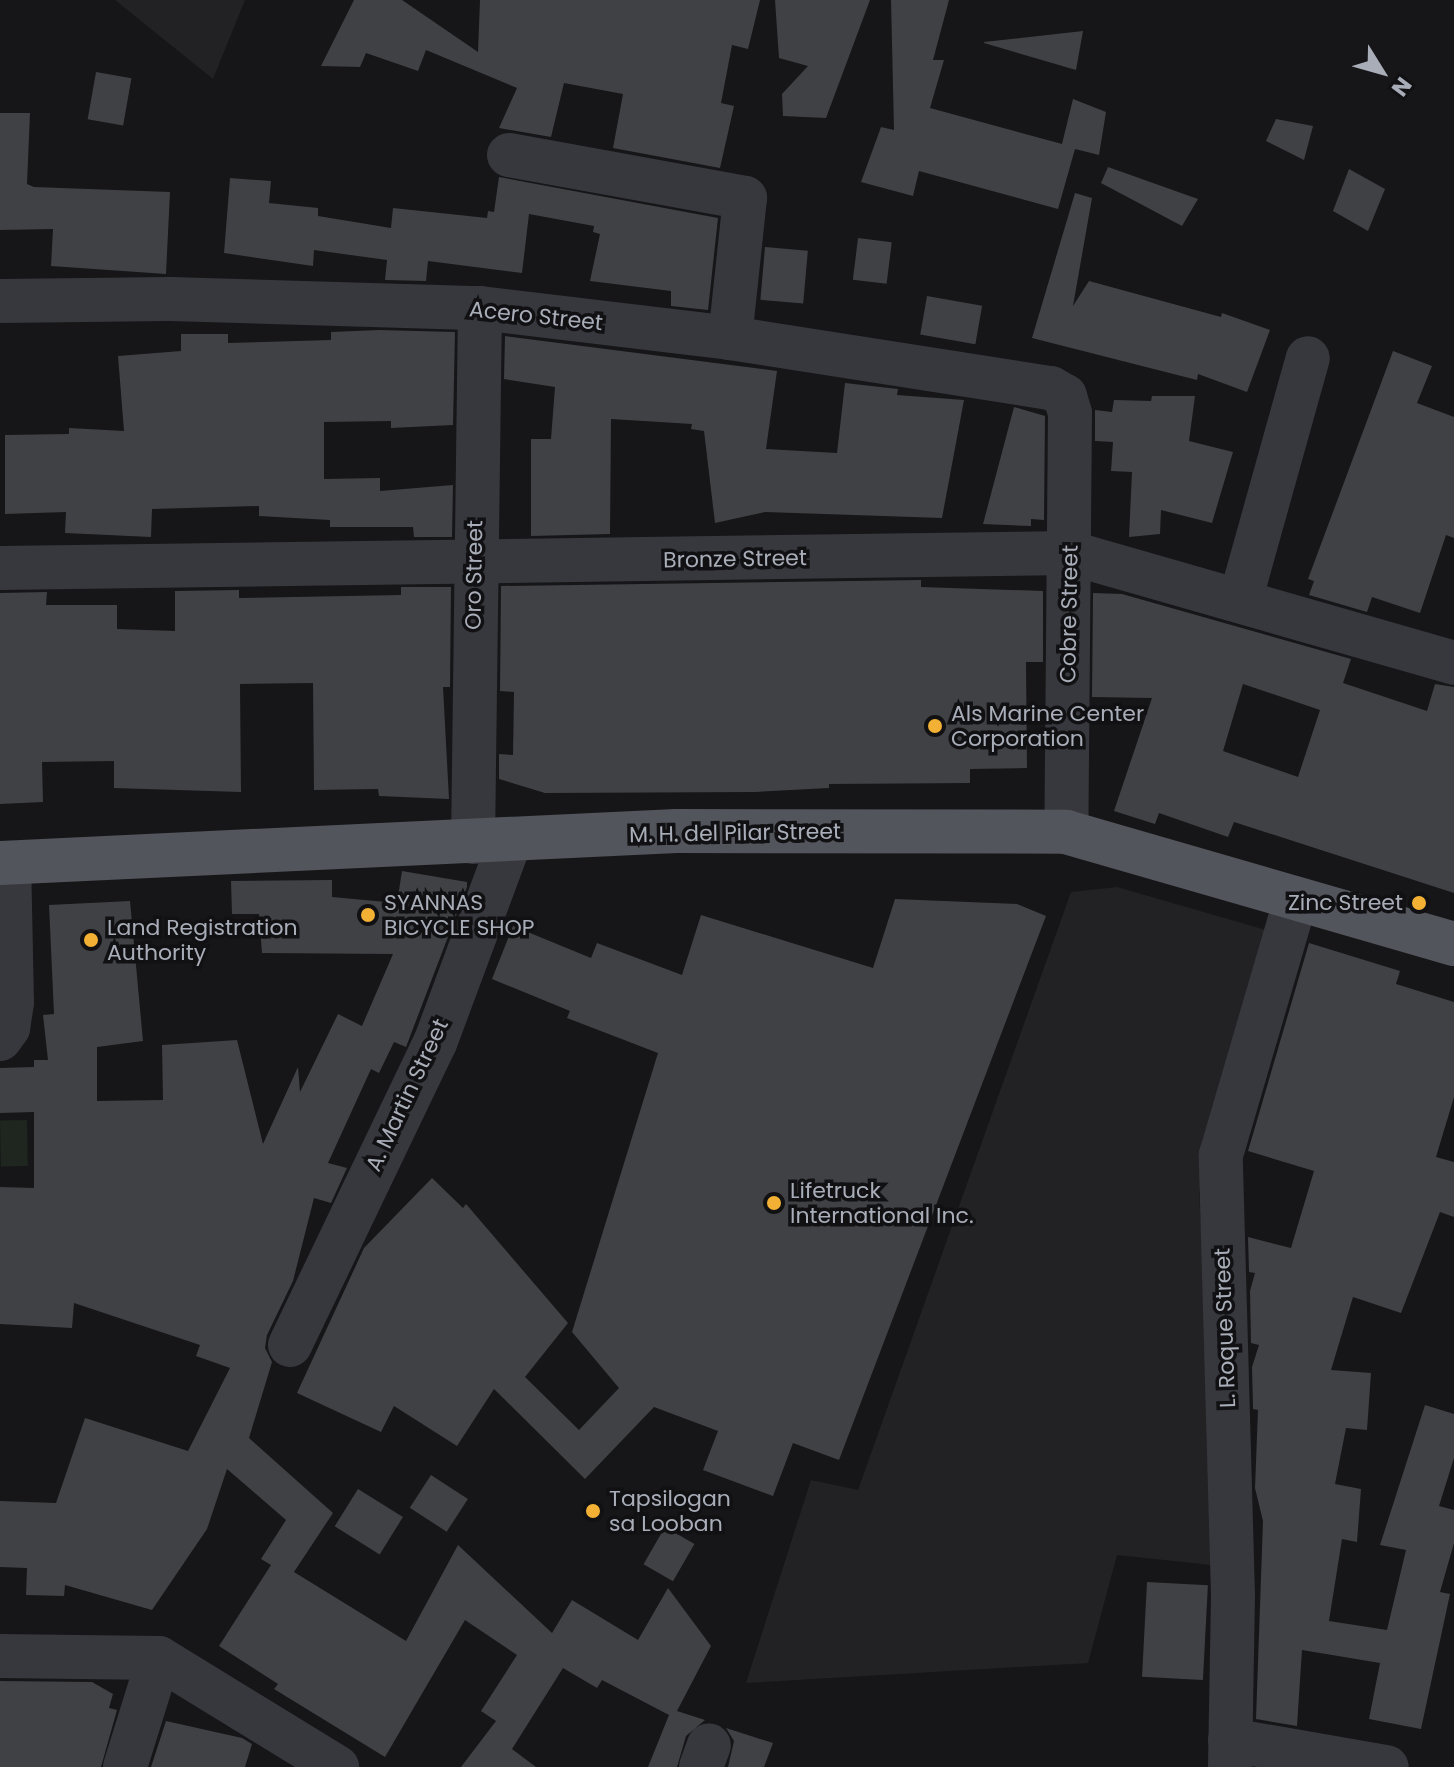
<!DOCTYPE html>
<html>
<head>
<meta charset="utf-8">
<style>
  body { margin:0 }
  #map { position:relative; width:1454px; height:1767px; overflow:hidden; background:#161618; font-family:Poppins,sans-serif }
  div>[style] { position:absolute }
  .built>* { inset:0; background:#222225 }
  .green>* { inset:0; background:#1e261f; transform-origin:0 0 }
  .building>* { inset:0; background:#404145; transform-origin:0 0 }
  .minor>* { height:44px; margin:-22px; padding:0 22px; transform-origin:22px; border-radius:22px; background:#37383d }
  .major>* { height:44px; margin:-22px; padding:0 22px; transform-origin:22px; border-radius:22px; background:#53555c }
  .dots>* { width:22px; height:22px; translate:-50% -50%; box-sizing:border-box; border:4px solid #111113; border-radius:50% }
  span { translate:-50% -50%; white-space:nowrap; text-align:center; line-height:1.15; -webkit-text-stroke:7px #111113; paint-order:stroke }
  .street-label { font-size:22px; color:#a8adb8 }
  .poi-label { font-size:22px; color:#a8adb8 }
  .left { translate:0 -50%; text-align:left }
  .right { translate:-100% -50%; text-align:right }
  .north { position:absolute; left:1342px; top:32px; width:80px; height:80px; -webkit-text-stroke:6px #111113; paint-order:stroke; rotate:127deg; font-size:22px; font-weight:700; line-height:32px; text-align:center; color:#a8adb8 }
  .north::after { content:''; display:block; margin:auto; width:28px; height:36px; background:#a8adb8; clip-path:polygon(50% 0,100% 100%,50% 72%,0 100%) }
</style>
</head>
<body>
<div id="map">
  <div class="built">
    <div style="clip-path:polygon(115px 0,245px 0,213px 79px)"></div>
    <div style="clip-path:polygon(1117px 887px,1273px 932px,1199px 1192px,1220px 1566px,1117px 1555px,1088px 1663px,746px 1683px,811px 1480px,858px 1490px,1071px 892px)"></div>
  </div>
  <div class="green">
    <div style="left:27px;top:1120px;width:46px;height:27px;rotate:89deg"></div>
  </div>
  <div class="building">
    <div style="clip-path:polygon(354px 0,402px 0,478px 52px,480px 0,760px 0,748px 49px,732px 45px,721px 103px,734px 106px,720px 168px,613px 148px,623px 94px,564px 83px,551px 137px,499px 128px,517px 88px,426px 50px,418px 71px,366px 53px,360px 67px,321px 66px)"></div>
    <div style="clip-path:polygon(775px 0,870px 0,826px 118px,783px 116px,782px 94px,808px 66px,779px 58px)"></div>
    <div style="clip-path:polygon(891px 0,949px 0,933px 60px,944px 60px,930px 108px,1062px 144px,1073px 99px,1106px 112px,1099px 155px,1075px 149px,1058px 209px,919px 171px,913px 196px,861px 182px,881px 127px,894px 130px)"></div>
    <div style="clip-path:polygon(1083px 31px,1076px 70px,984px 43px,984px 42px)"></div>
    <div style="left:96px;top:72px;width:36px;height:48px;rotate:10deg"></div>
    <div style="clip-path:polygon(0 113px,30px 113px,27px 184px,34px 187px,170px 192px,166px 274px,51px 266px,53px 229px,0 230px)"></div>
    <div style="clip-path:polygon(1276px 119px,1313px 126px,1304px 160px,1266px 141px)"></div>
    <div style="clip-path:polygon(1108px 167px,1198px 199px,1182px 226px,1101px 183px)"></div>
    <div style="clip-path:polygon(1349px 169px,1385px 189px,1368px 231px,1333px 211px)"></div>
    <div style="clip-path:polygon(499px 177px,718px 218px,708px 310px,671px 306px,671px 291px,590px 281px,600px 234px,593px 232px,594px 226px,529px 214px,522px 273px,428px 261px,426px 281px,385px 280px,387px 260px,314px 250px,313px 266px,224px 253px,230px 178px,271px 181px,269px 203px,318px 208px,318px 216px,391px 228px,393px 208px,487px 218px,488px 211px,494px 212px)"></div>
    <div style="clip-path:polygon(1075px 193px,1092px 198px,1073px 306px,1089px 281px,1221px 317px,1222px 313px,1270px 330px,1247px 392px,1198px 374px,1197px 380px,1032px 338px)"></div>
    <div style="left:858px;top:238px;width:34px;height:42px;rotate:7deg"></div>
    <div style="left:765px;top:247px;width:43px;height:53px;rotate:5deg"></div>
    <div style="left:927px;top:296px;width:56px;height:39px;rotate:10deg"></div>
    <div style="clip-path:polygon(379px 330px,455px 332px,453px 425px,391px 428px,391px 421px,324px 422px,324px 479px,380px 478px,380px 491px,453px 485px,452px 537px,414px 537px,413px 527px,330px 527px,330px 520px,259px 516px,259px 506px,152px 509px,151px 537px,65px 533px,66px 512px,5px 514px,5px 435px,69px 434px,69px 428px,124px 431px,118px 356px,181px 351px,181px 334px,228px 334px,228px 343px,331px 340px,331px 332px)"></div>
    <div style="clip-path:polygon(505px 336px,777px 371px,766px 449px,837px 453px,845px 383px,898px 389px,897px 395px,964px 400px,942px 518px,765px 512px,715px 523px,704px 431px,691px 429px,692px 424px,611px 419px,610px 534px,531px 536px,531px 439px,551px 439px,555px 387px,504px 379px)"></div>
    <div style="clip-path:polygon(1393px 351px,1432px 366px,1417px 403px,1454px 417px,1454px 538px,1446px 535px,1420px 613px,1372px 597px,1367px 612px,1309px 595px,1314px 581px,1308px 579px)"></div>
    <div style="clip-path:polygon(1152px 396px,1195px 396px,1189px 441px,1233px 452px,1212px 523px,1161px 510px,1160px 534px,1129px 537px,1132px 472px,1111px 471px,1113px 442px,1095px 441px,1095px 410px,1112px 412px,1114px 400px,1151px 401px)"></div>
    <div style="clip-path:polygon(1014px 407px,1045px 416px,1044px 520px,1031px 519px,1031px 526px,983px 524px)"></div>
    <div style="clip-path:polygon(921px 580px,921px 587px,1043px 591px,1043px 662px,1026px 662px,1027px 768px,970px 769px,970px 783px,829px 784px,829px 788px,755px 792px,545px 793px,499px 779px,499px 754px,513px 755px,514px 692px,500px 691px,501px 586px)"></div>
    <div style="clip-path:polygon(401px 587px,451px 587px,450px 687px,443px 687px,449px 799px,379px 796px,378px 789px,314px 790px,313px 683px,240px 684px,241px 792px,114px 788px,114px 761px,42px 762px,43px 802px,0 804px,0 593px,47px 592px,46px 605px,117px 605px,117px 629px,175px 631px,175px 591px,239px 590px,239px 598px,401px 595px)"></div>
    <div style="clip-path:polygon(evenodd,1093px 593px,1122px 594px,1351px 659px,1343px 683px,1427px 711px,1435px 684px,1454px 687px,1454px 893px,1234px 822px,1228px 837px,1159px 813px,1155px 824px,1114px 811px,1152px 698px,1092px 697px,1093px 593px,1243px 684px,1320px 710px,1298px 777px,1223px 751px,1243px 684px)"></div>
    <div style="clip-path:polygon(402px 871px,467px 882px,467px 887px,406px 1047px,394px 1042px,379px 1073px,371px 1069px,328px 1163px,347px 1168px,331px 1203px,314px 1198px,293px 1281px,267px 1335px,265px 1348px,272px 1362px,249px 1438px,333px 1513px,294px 1572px,406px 1641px,458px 1545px,552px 1633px,572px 1600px,638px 1640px,668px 1588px,711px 1646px,677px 1711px,705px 1720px,686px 1736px,677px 1767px,648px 1767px,669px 1715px,602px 1680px,597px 1688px,563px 1668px,512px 1749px,536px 1767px,461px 1767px,496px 1721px,481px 1711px,517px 1655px,465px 1620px,385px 1757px,274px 1689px,278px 1684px,219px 1646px,271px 1565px,261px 1559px,286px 1520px,227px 1469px,207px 1529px,152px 1610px,65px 1585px,64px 1596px,26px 1595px,27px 1568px,0 1567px,0 1501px,56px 1503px,85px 1418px,188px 1451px,230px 1368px,196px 1356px,200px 1345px,74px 1303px,72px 1328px,0 1324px,0 1187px,34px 1188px,34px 1112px,0 1113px,0 1068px,34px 1067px,34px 1060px,48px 1060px,43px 1015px,54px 1014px,49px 905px,130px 901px,143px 1041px,97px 1047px,97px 1101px,163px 1100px,162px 1045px,237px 1040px,263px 1144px,298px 1067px,300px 1092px,338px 1014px,362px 1026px,393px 954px,262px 953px,259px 914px,232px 914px,231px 881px,332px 880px,332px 897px,397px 903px)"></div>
    <div style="clip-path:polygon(895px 899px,1017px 904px,1046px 916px,839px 1460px,793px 1443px,773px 1496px,703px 1470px,718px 1431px,654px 1407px,585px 1479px,494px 1389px,457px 1446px,394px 1406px,381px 1432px,297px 1393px,364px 1248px,432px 1178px,463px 1208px,466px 1204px,568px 1323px,525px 1377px,579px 1430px,619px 1388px,572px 1332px,658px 1053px,567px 1018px,570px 1011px,492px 979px,513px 926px,591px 958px,597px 943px,682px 975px,701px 915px,873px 968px)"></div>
    <div style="clip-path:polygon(1309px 943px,1400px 971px,1396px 984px,1454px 1002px,1454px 1097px,1436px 1157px,1454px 1162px,1454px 1217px,1440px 1212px,1401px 1313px,1353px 1297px,1331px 1370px,1371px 1373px,1367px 1430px,1346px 1428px,1335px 1484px,1361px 1489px,1357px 1542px,1342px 1539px,1329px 1621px,1387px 1630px,1406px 1550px,1380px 1545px,1425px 1405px,1454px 1414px,1454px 1458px,1439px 1506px,1454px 1510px,1454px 1543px,1440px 1592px,1450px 1594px,1421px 1729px,1369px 1719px,1380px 1663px,1302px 1650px,1297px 1726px,1256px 1719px,1263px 1521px,1255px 1488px,1258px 1410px,1253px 1409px,1252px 1367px,1259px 1345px,1251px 1343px,1250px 1291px,1255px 1273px,1249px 1272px,1248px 1237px,1291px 1248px,1314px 1171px,1248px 1151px)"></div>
    <div style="left:431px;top:1475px;width:44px;height:39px;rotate:33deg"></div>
    <div style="left:358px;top:1489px;width:53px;height:44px;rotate:32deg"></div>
    <div style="left:665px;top:1527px;width:34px;height:43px;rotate:30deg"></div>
    <div style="left:1147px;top:1582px;width:61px;height:95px;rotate:3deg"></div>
    <div style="clip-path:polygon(0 1681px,92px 1682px,113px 1694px,109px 1708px,117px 1710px,101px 1767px,0 1767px)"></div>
    <div style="clip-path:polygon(166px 1721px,242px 1738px,252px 1744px,245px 1767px,151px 1767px)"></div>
    <div style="clip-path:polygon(726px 1728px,773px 1743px,764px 1767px,728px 1767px,734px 1741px)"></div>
  </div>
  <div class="minor">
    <div style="left:509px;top:155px;width:240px;rotate:10.3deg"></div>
    <div style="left:745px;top:198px;width:141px;rotate:96.1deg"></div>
    <div style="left:0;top:301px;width:170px;rotate:-0.7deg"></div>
    <div style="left:170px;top:299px;width:310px;rotate:1.7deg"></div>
    <div style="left:480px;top:308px;width:252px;rotate:6.8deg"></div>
    <div style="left:730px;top:338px;width:325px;rotate:8.9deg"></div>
    <div style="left:1051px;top:388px;width:16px;rotate:30deg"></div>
    <div style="left:1065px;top:396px;width:18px;rotate:74deg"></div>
    <div style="left:1070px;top:413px;width:419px;rotate:90.5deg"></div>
    <div style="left:0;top:568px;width:1071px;rotate:-0.8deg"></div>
    <div style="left:1071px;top:553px;width:398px;rotate:16deg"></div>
    <div style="left:1240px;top:601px;width:252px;rotate:-74.4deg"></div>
    <div style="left:473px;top:842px;width:534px;rotate:-89.25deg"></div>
    <div style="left:0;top:1039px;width:14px;rotate:-54deg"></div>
    <div style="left:8px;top:1028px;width:26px;rotate:-81deg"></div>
    <div style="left:12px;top:1002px;width:139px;rotate:-91.2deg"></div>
    <div style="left:290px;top:1345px;width:335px;rotate:-64.4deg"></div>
    <div style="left:435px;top:1043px;width:218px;rotate:-69.6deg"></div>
    <div style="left:0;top:1656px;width:159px;rotate:0.7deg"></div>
    <div style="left:159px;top:1658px;width:209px;rotate:31.5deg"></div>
    <div style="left:1230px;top:1740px;width:159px;rotate:9.8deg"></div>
    <div style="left:125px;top:1767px;width:114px;rotate:-72.7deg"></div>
    <div style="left:701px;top:1767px;width:23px;rotate:-70deg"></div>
    <div style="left:1230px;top:1767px;width:171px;rotate:-89deg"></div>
    <div style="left:1233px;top:1596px;width:441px;rotate:-91.6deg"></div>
    <div style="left:1221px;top:1155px;width:267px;rotate:-73.7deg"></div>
  </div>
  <div class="major">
    <div style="left:0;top:863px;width:677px;rotate:-2.71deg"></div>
    <div style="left:676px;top:831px;width:390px;rotate:0.1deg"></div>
    <div style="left:1066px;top:832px;width:404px;rotate:16.1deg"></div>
  </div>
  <div class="dots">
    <div style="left:935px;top:726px;background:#f2b134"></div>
    <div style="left:1419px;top:903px;background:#f2b134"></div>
    <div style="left:368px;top:915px;background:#f2b134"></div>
    <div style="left:91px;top:940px;background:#f2b134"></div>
    <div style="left:774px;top:1203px;background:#f2b134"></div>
    <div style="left:593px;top:1511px;background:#f2b134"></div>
  </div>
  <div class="street-label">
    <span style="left:536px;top:316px;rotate:6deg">Acero Street</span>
    <span style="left:735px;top:559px;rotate:-1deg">Bronze Street</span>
    <span style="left:474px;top:575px;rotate:-89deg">Oro Street</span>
    <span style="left:1069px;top:614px;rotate:-89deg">Cobre Street</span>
    <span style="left:735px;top:833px;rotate:-1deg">M. H. del Pilar Street</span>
    <span style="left:407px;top:1095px;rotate:-65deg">A. Martin Street</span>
    <span style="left:1225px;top:1328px;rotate:-92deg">L. Roque Street</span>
  </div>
  <div class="poi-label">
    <span class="left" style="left:951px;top:726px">Als Marine Center<br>Corporation</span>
    <span class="left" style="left:384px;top:915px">SYANNAS<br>BICYCLE SHOP</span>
    <span class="right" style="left:1403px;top:903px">Zinc Street</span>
    <span class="left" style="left:107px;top:940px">Land Registration<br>Authority</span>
    <span class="left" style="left:790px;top:1203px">Lifetruck<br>International Inc.</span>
    <span class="left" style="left:609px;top:1511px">Tapsilogan<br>sa Looban</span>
  </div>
  <div class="north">N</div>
</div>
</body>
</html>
